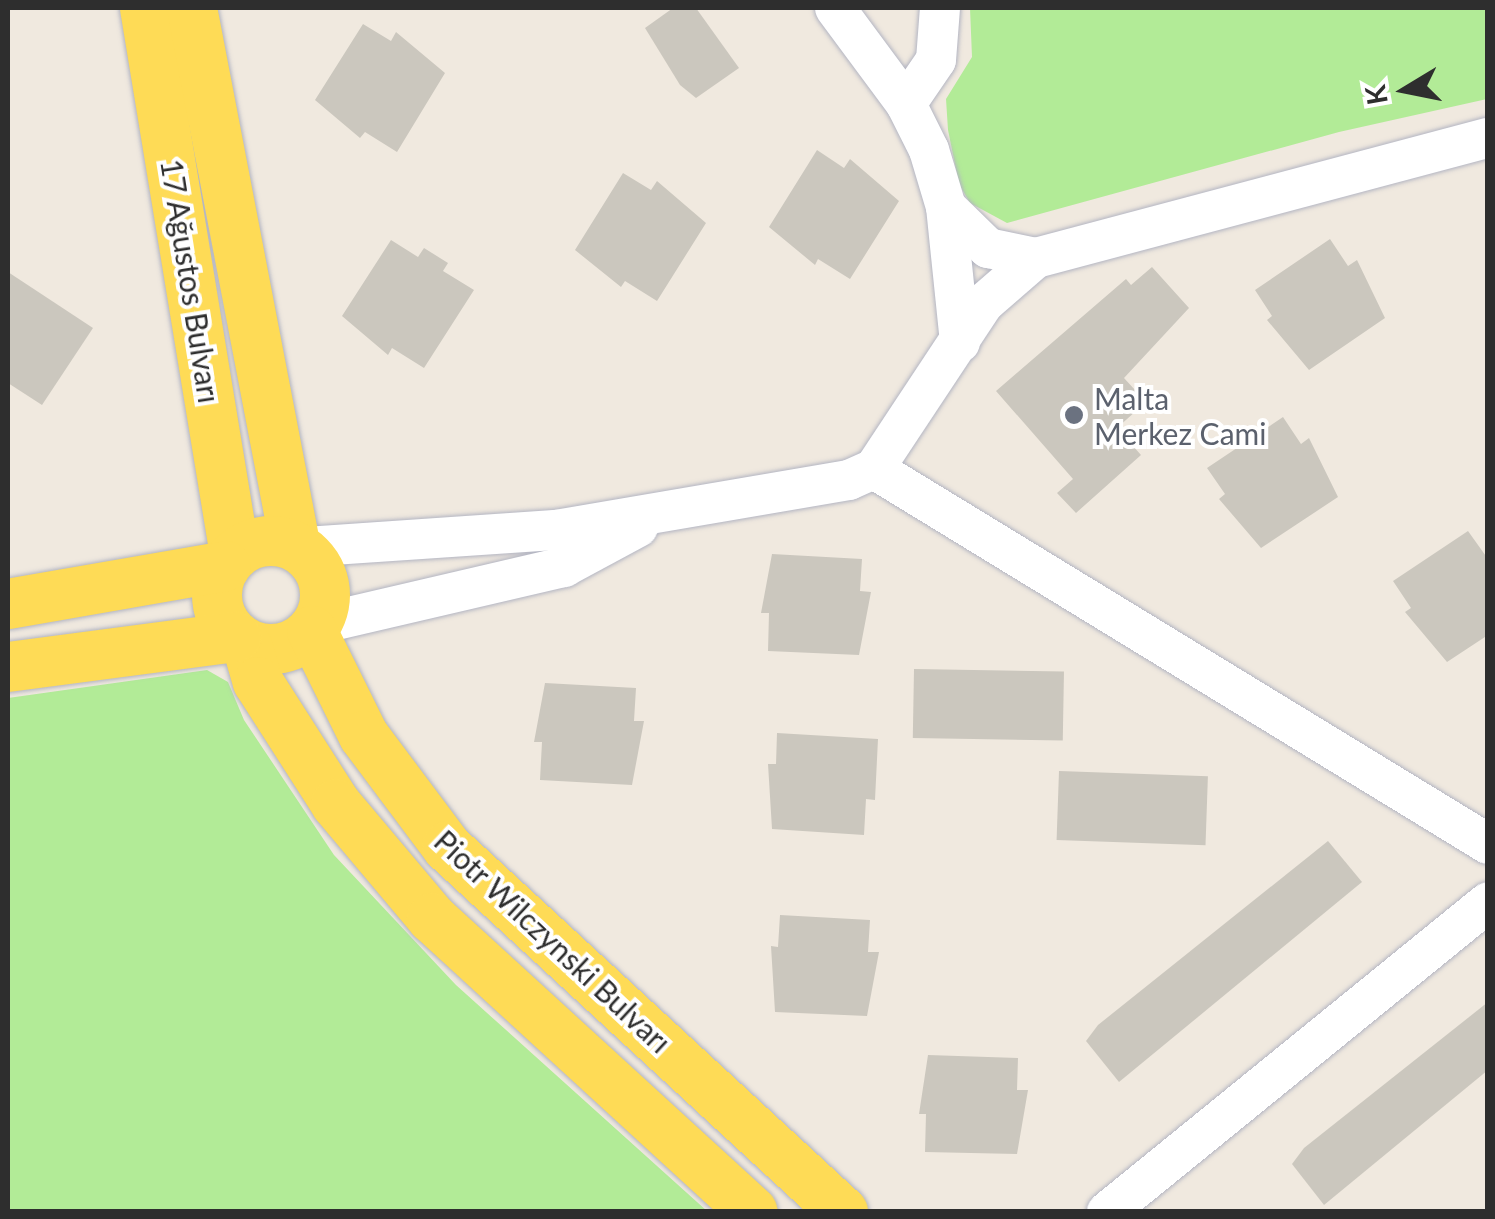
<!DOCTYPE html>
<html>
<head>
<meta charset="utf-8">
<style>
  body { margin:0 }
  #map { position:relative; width:1495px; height:1219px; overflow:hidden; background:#f0e9df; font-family:Lato,sans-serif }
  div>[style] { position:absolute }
  .green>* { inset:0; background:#b2eb97 }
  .building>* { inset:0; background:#cbc7be; transform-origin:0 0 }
  .roads { filter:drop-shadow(0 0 2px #b3b5c2) drop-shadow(0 0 2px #b3b5c2) }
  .minor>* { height:40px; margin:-20px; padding:0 20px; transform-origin:20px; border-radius:20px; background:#fff }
  .major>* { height:50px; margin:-25px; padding:0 25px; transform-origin:25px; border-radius:25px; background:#fedb56 }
  .major>.ring { margin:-25px; padding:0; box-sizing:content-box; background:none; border:50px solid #fedb56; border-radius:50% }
  .dots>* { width:28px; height:28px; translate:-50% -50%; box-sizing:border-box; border:5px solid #fff; border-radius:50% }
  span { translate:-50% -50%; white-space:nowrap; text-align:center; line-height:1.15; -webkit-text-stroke:8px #fff; paint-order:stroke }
  .street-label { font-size:30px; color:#2e2e2e }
  .worship-label { font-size:30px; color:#5b616d }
  .left { translate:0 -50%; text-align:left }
  .frame { position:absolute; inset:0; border:10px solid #2e2e2e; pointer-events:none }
  .north { position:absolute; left:1355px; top:40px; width:100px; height:100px; -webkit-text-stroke:8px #fff; paint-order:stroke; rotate:260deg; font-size:28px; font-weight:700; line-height:40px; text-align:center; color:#2e2e2e }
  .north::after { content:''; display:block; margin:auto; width:35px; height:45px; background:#2e2e2e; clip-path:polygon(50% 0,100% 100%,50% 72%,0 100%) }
</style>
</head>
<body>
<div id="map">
  <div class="green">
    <div style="clip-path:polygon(970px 8px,1487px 8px,1487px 99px,1339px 132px,1007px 223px,970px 203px,959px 184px,948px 130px,946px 99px,972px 57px)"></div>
    <div style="clip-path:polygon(207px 670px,228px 682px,244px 720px,334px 855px,456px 985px,707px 1211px,8px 1211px,8px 698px)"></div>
  </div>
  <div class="building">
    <div style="clip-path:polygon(673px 8px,696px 8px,739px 68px,696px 98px,680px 85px,645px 28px)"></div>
    <div style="clip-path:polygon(363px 24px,391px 41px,396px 32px,445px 73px,397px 152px,365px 132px,360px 138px,315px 100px)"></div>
    <div style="clip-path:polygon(817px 150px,844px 168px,850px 159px,899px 201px,850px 279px,818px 259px,815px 265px,769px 227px)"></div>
    <div style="clip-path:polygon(623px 173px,651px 190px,657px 181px,706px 223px,657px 301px,625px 281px,621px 287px,575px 250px)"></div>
    <div style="clip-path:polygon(1330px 239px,1348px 266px,1357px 260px,1385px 318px,1309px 370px,1267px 320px,1272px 316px,1255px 290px)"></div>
    <div style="clip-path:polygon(391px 240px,418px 257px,424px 248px,448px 263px,443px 271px,474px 290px,424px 368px,392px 348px,388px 355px,342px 316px)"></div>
    <div style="clip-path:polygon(1152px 267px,1189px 308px,1124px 378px,1146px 402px,1117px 428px,1141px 455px,1076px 513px,1057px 493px,1073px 479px,996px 391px,1126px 279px,1131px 285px)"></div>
    <div style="clip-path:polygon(8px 272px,93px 328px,42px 405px,8px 383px)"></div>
    <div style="clip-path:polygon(1283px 417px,1301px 444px,1309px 438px,1338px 497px,1261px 548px,1219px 499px,1225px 494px,1207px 468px)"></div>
    <div style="clip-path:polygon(1468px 531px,1488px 559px,1488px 635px,1447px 662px,1405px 612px,1411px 608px,1393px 581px)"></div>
    <div style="clip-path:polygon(772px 554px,862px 559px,860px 591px,871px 592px,859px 655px,768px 651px,769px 613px,761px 613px)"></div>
    <div style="left:914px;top:669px;width:150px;height:69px;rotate:1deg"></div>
    <div style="clip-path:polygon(545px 683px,636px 688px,634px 721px,644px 721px,632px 785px,540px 780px,542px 742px,534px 742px)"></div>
    <div style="clip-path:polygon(777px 733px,878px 739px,875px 800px,866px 799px,864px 835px,772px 829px,768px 764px,776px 764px)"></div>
    <div style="left:1059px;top:771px;width:149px;height:69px;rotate:2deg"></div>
    <div style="clip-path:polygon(1328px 841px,1362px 882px,1119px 1082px,1086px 1041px,1098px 1025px)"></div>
    <div style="clip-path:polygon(780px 915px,870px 920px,868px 952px,879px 952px,867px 1016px,775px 1012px,771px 946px,778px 947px)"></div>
    <div style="clip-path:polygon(1488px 1002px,1488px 1070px,1324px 1205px,1292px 1164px,1304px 1148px)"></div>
    <div style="clip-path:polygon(928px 1055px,1018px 1058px,1017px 1090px,1028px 1090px,1017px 1154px,925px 1152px,926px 1114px,919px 1114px)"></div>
  </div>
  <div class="roads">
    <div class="minor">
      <div style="left:835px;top:8px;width:119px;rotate:53.5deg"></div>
      <div style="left:906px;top:104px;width:51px;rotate:63.4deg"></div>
      <div style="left:929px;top:150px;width:59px;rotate:73.4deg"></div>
      <div style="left:946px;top:207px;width:136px;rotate:84.1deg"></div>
      <div style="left:906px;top:104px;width:53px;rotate:-55.7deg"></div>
      <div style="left:936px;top:60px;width:52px;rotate:-85.6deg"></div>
      <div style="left:946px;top:207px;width:59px;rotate:44.3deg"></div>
      <div style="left:988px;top:248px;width:49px;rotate:11.8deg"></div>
      <div style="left:874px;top:469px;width:719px;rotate:31.41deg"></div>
      <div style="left:304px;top:547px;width:253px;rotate:-3.9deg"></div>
      <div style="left:556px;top:530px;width:297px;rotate:-9.7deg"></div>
      <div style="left:849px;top:480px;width:27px;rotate:-24deg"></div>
      <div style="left:874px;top:469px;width:199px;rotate:-56.5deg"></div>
      <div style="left:984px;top:303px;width:69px;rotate:-40.9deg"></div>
      <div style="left:1036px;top:258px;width:468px;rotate:-14.9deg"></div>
      <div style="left:319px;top:624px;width:252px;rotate:-13.1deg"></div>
      <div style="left:564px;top:567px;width:84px;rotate:-28.4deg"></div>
      <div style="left:1107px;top:1212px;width:491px;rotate:-39.1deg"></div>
    </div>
    <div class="major">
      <div style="left:145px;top:8px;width:554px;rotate:80.66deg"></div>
      <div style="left:192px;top:8px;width:546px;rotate:79.12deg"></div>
      <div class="ring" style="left:217px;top:541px;width:58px;height:58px"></div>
      <div style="left:8px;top:604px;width:221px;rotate:-9.9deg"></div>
      <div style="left:312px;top:631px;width:117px;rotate:63.7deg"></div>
      <div style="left:364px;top:736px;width:139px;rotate:53.2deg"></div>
      <div style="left:447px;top:847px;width:539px;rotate:42.67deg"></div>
      <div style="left:248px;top:648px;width:35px;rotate:74deg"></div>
      <div style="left:258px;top:682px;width:145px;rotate:57.4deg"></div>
      <div style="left:336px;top:804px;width:149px;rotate:49.9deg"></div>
      <div style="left:432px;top:918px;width:435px;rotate:42.5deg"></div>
      <div style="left:8px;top:667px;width:230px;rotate:-7.5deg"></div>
    </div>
  </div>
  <div class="dots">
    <div style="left:1074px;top:415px;background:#6b7280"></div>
  </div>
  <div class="street-label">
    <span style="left:191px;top:281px;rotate:81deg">17 Ağustos Bulvarı</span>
    <span style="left:553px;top:941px;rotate:43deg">Piotr Wilczynski Bulvarı</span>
  </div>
  <div class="worship-label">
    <span class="left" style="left:1094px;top:415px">Malta<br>Merkez Cami</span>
  </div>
  <div class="frame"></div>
  <div class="north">K</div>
</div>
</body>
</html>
